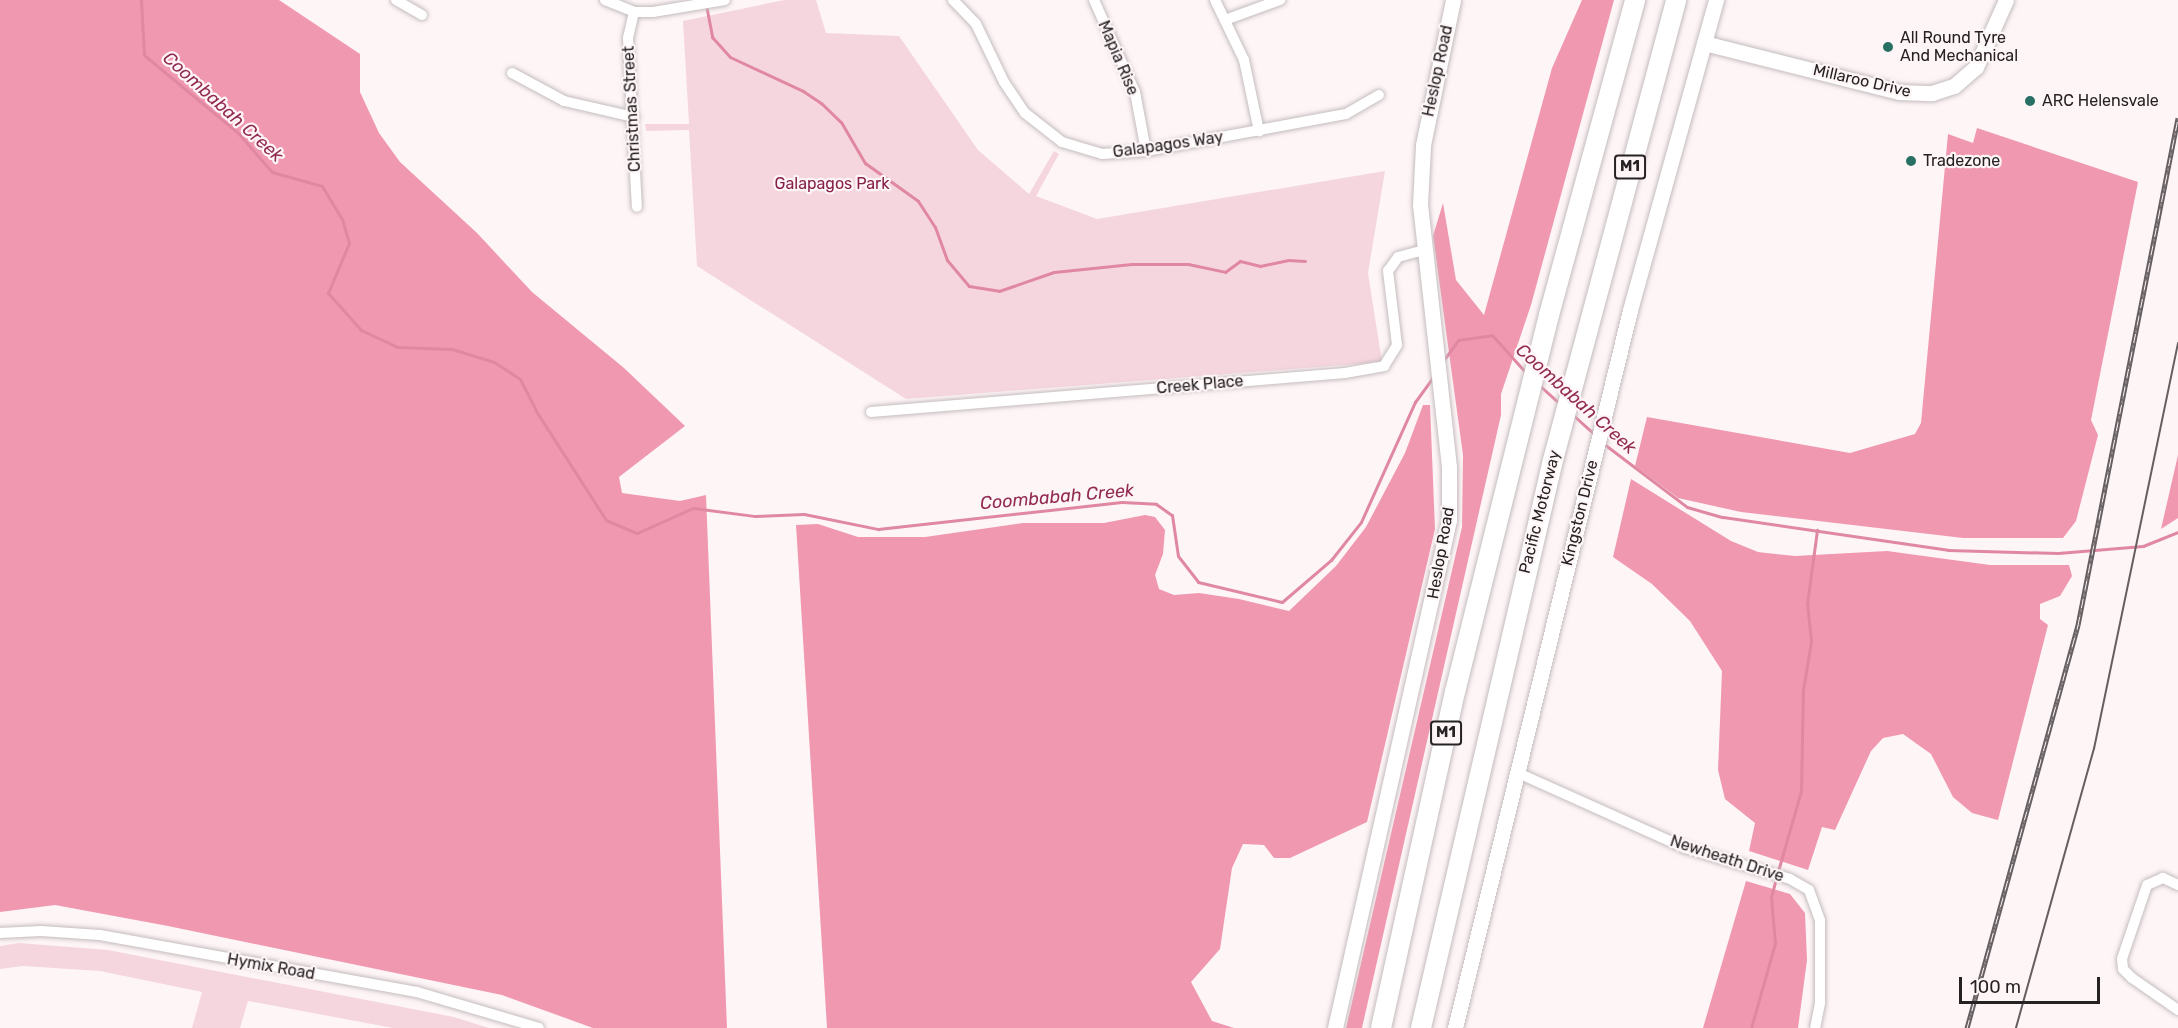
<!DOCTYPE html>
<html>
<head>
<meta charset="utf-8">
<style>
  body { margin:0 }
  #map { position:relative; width:2178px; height:1028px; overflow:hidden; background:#fef5f7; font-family:Rubik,sans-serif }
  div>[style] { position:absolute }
  .green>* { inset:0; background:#f6d6de }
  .forest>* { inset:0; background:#f198b1 }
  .stream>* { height:3px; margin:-1.5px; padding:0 1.5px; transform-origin:1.5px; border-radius:1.5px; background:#e088a2 }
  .roads { filter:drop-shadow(0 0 2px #c4bcbd) drop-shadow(0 0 2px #c4bcbd) }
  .street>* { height:10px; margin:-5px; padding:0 5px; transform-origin:5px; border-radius:5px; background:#fff }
  .secondary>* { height:15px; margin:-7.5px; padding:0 7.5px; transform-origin:7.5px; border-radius:7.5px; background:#fff }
  .highway>* { height:20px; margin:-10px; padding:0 10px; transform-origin:10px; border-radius:10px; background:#fff }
  .tram>* { height:1.5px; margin:-0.75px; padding:0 0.75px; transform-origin:0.75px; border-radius:0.75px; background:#655f61 }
  .rail>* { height:5px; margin-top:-2.5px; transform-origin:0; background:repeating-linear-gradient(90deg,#fef5f7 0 9px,#655f61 0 18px); box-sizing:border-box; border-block:2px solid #655f61 }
  .dots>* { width:16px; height:16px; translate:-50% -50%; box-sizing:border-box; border:3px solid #fef5f7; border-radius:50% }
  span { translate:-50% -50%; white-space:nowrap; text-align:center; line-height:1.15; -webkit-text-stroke:4.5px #fef5f7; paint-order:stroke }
  .shield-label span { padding:2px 4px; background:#fef5f7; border:2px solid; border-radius:4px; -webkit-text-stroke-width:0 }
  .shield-label { font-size:15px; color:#262223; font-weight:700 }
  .poi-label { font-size:16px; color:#262223 }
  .left { translate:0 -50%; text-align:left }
  .street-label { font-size:16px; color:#262223 }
  .park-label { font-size:16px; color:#862049 }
  .water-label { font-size:18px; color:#922b52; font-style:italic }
  .scale { position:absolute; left:1959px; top:977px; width:141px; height:27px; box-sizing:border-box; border:3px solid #262223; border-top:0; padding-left:8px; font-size:18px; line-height:21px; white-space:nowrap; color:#262223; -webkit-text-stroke:4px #fef5f7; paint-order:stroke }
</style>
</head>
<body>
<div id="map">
  <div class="green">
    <div style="clip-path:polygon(784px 0,816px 0,826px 33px,899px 36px,978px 150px,1029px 194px,1054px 151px,1059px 154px,1036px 196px,1097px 219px,1385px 171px,1368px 273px,1382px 362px,906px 399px,697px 266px,689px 130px,646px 131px,645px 124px,689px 124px,683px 21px)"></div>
    <div style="clip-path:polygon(19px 943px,108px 950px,454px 1017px,489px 1028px,393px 1028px,248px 1001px,240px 1028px,192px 1028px,202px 992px,100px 971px,23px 966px,0 969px,0 946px)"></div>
  </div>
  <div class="forest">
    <div style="clip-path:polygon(0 0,279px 0,360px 54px,360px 92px,379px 133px,400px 162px,477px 233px,532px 292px,624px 368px,685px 426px,619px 477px,622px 493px,680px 501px,706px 495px,727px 1028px,593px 1028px,502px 995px,168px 926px,55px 905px,0 912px)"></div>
    <div style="clip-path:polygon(1582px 0,1614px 0,1531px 305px,1501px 394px,1501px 415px,1362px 1028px,1346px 1028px,1462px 527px,1463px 455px,1433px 236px,1443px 203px,1456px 280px,1484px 315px,1552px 68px)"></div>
    <div style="clip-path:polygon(1977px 128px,2138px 182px,2091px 420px,2098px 435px,2076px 521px,2063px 538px,1963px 538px,1741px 512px,1678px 498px,1635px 466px,1647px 417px,1850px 453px,1915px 434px,1921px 423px,1948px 134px,1973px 143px)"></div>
    <div style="clip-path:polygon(1423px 405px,1430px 405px,1435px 529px,1367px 822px,1290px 858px,1274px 858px,1264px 845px,1243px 844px,1232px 868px,1220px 949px,1191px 982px,1212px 1021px,1234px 1028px,827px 1028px,796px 525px,818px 524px,858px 537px,925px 537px,1023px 523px,1104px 523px,1145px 515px,1155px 517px,1165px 530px,1163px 554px,1155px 575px,1159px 589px,1174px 595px,1199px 593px,1239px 599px,1289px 611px,1336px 566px,1366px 527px,1405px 453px)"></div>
    <div style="clip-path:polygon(2178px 455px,2178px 518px,2161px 529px)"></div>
    <div style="clip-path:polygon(1631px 479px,1731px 541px,1758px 552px,1795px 556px,1887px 551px,1990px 565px,2069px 565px,2072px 576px,2060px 596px,2040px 604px,2040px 619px,2048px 625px,1998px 820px,1972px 813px,1953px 797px,1931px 754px,1903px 734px,1883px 738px,1871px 751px,1835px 830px,1822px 827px,1808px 870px,1749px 851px,1755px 823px,1725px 799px,1718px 770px,1722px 671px,1690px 621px,1652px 584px,1613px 557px)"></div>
    <div style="clip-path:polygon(1746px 881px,1790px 894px,1805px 913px,1807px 960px,1798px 1028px,1703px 1028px)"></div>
  </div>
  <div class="stream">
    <div style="left:141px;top:0;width:55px;rotate:86.9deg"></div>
    <div style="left:144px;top:55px;width:124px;rotate:39.7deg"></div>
    <div style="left:239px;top:134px;width:50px;rotate:49deg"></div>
    <div style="left:272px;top:172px;width:52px;rotate:15.6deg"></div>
    <div style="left:322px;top:186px;width:39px;rotate:59deg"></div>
    <div style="left:342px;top:219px;width:25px;rotate:74deg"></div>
    <div style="left:349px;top:243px;width:54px;rotate:112.8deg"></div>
    <div style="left:328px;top:293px;width:50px;rotate:48.3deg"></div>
    <div style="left:361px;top:330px;width:40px;rotate:25deg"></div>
    <div style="left:397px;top:347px;width:55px;rotate:2.1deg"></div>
    <div style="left:452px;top:349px;width:44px;rotate:17.2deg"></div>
    <div style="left:494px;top:362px;width:31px;rotate:33deg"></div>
    <div style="left:520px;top:379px;width:36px;rotate:63deg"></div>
    <div style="left:536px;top:411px;width:130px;rotate:57.3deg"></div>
    <div style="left:606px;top:520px;width:34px;rotate:23deg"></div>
    <div style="left:637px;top:533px;width:61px;rotate:-24.1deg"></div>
    <div style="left:693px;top:508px;width:63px;rotate:7.4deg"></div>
    <div style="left:755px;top:516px;width:49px;rotate:-2.3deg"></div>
    <div style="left:804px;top:514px;width:76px;rotate:11.5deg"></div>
    <div style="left:878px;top:529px;width:245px;rotate:-6.3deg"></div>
    <div style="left:1122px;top:502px;width:34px;rotate:3deg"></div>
    <div style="left:1156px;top:504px;width:19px;rotate:35deg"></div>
    <div style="left:1172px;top:515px;width:41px;rotate:81.7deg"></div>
    <div style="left:1178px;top:556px;width:33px;rotate:52deg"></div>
    <div style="left:1198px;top:582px;width:86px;rotate:13.4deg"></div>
    <div style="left:1282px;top:602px;width:65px;rotate:-40.6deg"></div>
    <div style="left:1331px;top:560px;width:48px;rotate:-51.7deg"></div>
    <div style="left:1361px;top:522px;width:132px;rotate:-65.8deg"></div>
    <div style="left:1415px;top:402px;width:31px;rotate:-54deg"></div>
    <div style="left:706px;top:5px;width:33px;rotate:79deg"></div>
    <div style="left:712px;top:37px;width:27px;rotate:48deg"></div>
    <div style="left:730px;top:57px;width:81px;rotate:25deg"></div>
    <div style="left:803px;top:91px;width:22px;rotate:34deg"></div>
    <div style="left:821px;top:103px;width:28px;rotate:44deg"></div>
    <div style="left:841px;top:122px;width:48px;rotate:59.7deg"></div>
    <div style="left:865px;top:163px;width:65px;rotate:35.6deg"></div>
    <div style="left:918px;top:201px;width:31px;rotate:57deg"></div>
    <div style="left:935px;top:227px;width:35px;rotate:70deg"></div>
    <div style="left:947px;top:260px;width:34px;rotate:50deg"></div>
    <div style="left:969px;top:286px;width:30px;rotate:9deg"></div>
    <div style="left:999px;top:291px;width:58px;rotate:-19.1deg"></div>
    <div style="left:1054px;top:272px;width:78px;rotate:-5.9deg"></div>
    <div style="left:1132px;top:264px;width:56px"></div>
    <div style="left:1188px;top:264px;width:38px;rotate:12deg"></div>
    <div style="left:1225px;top:272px;width:19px;rotate:-36deg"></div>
    <div style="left:1240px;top:261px;width:21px;rotate:14deg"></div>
    <div style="left:1260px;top:266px;width:29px;rotate:-12deg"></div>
    <div style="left:1288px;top:260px;width:17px;rotate:3deg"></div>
    <div style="left:1443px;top:361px;width:26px;rotate:-54deg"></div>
    <div style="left:1458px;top:340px;width:34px;rotate:-8deg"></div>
    <div style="left:1492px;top:335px;width:54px;rotate:48deg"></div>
    <div style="left:1539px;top:385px;width:30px;rotate:42deg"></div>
    <div style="left:1573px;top:415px;width:30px;rotate:42deg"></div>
    <div style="left:1604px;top:444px;width:104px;rotate:37.2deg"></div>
    <div style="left:1687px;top:507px;width:37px;rotate:16deg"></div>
    <div style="left:1723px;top:517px;width:227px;rotate:8.3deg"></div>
    <div style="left:1948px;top:550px;width:110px;rotate:1.6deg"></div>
    <div style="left:2058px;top:553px;width:85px;rotate:-4.7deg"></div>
    <div style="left:2143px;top:546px;width:38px;rotate:-22deg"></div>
    <div style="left:1778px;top:871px;width:83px;rotate:-74deg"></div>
    <div style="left:1801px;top:791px;width:101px;rotate:-88.9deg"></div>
    <div style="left:1803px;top:690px;width:50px;rotate:-80.7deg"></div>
    <div style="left:1811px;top:641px;width:37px;rotate:-96deg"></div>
    <div style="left:1807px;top:604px;width:75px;rotate:-82.3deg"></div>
    <div style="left:1751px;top:1028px;width:88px;rotate:-74.2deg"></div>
    <div style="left:1775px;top:943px;width:46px;rotate:-95deg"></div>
    <div style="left:1771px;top:897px;width:20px;rotate:-75deg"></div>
  </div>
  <div class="roads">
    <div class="street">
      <div style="left:396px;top:0;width:30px;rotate:30deg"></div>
      <div style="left:605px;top:0;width:31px;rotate:22deg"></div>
      <div style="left:634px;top:12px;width:19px"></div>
      <div style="left:653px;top:12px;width:73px;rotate:-9.5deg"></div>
      <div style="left:953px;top:0;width:33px;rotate:46deg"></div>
      <div style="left:976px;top:24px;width:64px;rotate:64.2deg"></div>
      <div style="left:1004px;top:82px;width:37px;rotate:56deg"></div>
      <div style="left:1025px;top:113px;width:47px;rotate:38.1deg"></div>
      <div style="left:1062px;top:142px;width:42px;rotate:16.7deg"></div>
      <div style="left:1102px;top:154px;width:44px;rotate:-3.9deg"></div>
      <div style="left:1146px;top:151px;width:203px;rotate:-10.5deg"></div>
      <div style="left:1346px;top:114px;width:38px;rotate:-30deg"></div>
      <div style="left:1094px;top:0;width:101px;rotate:66deg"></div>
      <div style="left:1135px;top:92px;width:60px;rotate:79.4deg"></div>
      <div style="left:1215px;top:0;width:67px;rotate:64.2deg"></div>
      <div style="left:1244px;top:60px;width:73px;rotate:78.1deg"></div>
      <div style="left:634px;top:12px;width:27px;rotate:103deg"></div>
      <div style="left:628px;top:38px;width:169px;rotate:87deg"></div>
      <div style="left:1225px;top:20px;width:59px;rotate:-20deg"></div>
      <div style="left:512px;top:73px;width:59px;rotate:28.3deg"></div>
      <div style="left:564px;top:101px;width:72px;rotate:12.9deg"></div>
      <div style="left:871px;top:412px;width:476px;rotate:-4.7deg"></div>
      <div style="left:1345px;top:373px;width:40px;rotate:-10deg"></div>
      <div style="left:1384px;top:366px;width:25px;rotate:-58deg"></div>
      <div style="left:1397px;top:345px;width:75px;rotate:-96.9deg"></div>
      <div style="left:1388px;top:271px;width:17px;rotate:-54deg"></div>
      <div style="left:1398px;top:257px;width:27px;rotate:-15deg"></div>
      <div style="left:1516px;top:772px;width:185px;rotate:24.2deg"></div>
      <div style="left:1685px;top:848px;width:109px;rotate:16.4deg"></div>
      <div style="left:1790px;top:879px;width:22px;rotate:30deg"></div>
      <div style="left:1809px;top:890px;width:32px;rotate:70deg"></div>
      <div style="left:1820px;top:920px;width:83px;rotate:90deg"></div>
      <div style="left:1820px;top:1003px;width:25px;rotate:101deg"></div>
      <div style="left:2178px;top:885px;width:17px;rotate:-155deg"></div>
      <div style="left:2163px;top:878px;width:17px;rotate:156deg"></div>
      <div style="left:2147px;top:885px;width:78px;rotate:108.7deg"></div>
      <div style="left:2122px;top:959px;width:10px;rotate:84deg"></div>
      <div style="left:2123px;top:969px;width:13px;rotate:45deg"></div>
      <div style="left:2132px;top:978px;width:56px;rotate:34.8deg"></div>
      <div style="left:0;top:933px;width:41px;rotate:-2.8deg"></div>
      <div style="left:41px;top:931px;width:59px;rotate:3.9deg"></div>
      <div style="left:100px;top:935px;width:322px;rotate:10.2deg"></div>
      <div style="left:417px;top:992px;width:127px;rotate:16.4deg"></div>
    </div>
    <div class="secondary">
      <div style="left:1704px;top:43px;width:201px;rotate:14.1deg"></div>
      <div style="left:1899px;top:92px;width:33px;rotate:2deg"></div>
      <div style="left:1932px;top:93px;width:23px;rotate:-18deg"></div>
      <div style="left:1954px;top:86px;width:29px;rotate:-41deg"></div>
      <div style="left:1976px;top:67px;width:73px;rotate:-65.9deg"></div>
      <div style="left:1335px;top:1028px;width:521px;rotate:-77.35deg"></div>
      <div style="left:1449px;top:520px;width:53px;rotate:-90deg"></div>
      <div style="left:1449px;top:467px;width:264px;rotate:-96.3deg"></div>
      <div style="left:1420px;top:205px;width:60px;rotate:-87.1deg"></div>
      <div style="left:1423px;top:145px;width:148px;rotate:-78.3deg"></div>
      <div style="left:1455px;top:1028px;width:739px;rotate:-76.3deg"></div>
      <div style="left:1630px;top:310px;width:322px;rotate:-74.5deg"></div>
    </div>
    <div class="highway">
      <div style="left:1381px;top:1028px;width:344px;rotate:-77.6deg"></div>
      <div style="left:1455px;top:692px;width:389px;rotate:-76deg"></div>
      <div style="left:1549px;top:315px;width:327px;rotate:-74.7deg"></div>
      <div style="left:1421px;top:1028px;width:583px;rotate:-76.92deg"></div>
      <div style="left:1553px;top:460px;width:476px;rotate:-75deg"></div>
    </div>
  </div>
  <div class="tram">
    <div style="left:2016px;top:1028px;width:290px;rotate:-74.4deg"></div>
    <div style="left:2094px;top:749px;width:414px;rotate:-78.3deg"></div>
  </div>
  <div class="rail">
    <div style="left:1967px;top:1028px;width:418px;rotate:-74.6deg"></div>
    <div style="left:2078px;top:625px;width:517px;rotate:-78.84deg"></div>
  </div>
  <div class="dots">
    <div style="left:1888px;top:47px;background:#286f64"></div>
    <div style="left:2030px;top:101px;background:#286f64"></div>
    <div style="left:1911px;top:161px;background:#286f64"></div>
  </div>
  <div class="shield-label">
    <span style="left:1630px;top:167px">M1</span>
    <span style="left:1446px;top:733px">M1</span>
  </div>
  <div class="poi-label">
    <span class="left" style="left:1900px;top:47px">All Round Tyre<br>And Mechanical</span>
    <span class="left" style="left:2042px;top:101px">ARC Helensvale</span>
    <span class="left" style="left:1923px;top:161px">Tradezone</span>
  </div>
  <div class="street-label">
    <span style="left:1118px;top:58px;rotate:67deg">Mapia Rise</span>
    <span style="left:1438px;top:71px;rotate:-78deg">Heslop Road</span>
    <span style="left:1862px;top:81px;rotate:13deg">Millaroo Drive</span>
    <span style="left:632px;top:109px;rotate:-93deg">Christmas Street</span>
    <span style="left:1168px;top:145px;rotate:-8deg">Galapagos Way</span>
    <span style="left:1200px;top:385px;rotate:-5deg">Creek Place</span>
    <span style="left:1540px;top:512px;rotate:-76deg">Pacific Motorway</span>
    <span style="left:1580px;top:513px;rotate:-76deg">Kingston Drive</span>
    <span style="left:1441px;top:553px;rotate:-80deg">Heslop Road</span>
    <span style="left:1727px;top:859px;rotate:18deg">Newheath Drive</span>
    <span style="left:271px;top:967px;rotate:10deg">Hymix Road</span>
  </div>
  <div class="park-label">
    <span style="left:832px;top:184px">Galapagos Park</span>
  </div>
  <div class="water-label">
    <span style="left:223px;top:107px;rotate:42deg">Coombabah Creek</span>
    <span style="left:1576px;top:399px;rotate:42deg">Coombabah Creek</span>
    <span style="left:1057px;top:497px;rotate:-5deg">Coombabah Creek</span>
  </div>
  <div class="scale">100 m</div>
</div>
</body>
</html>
